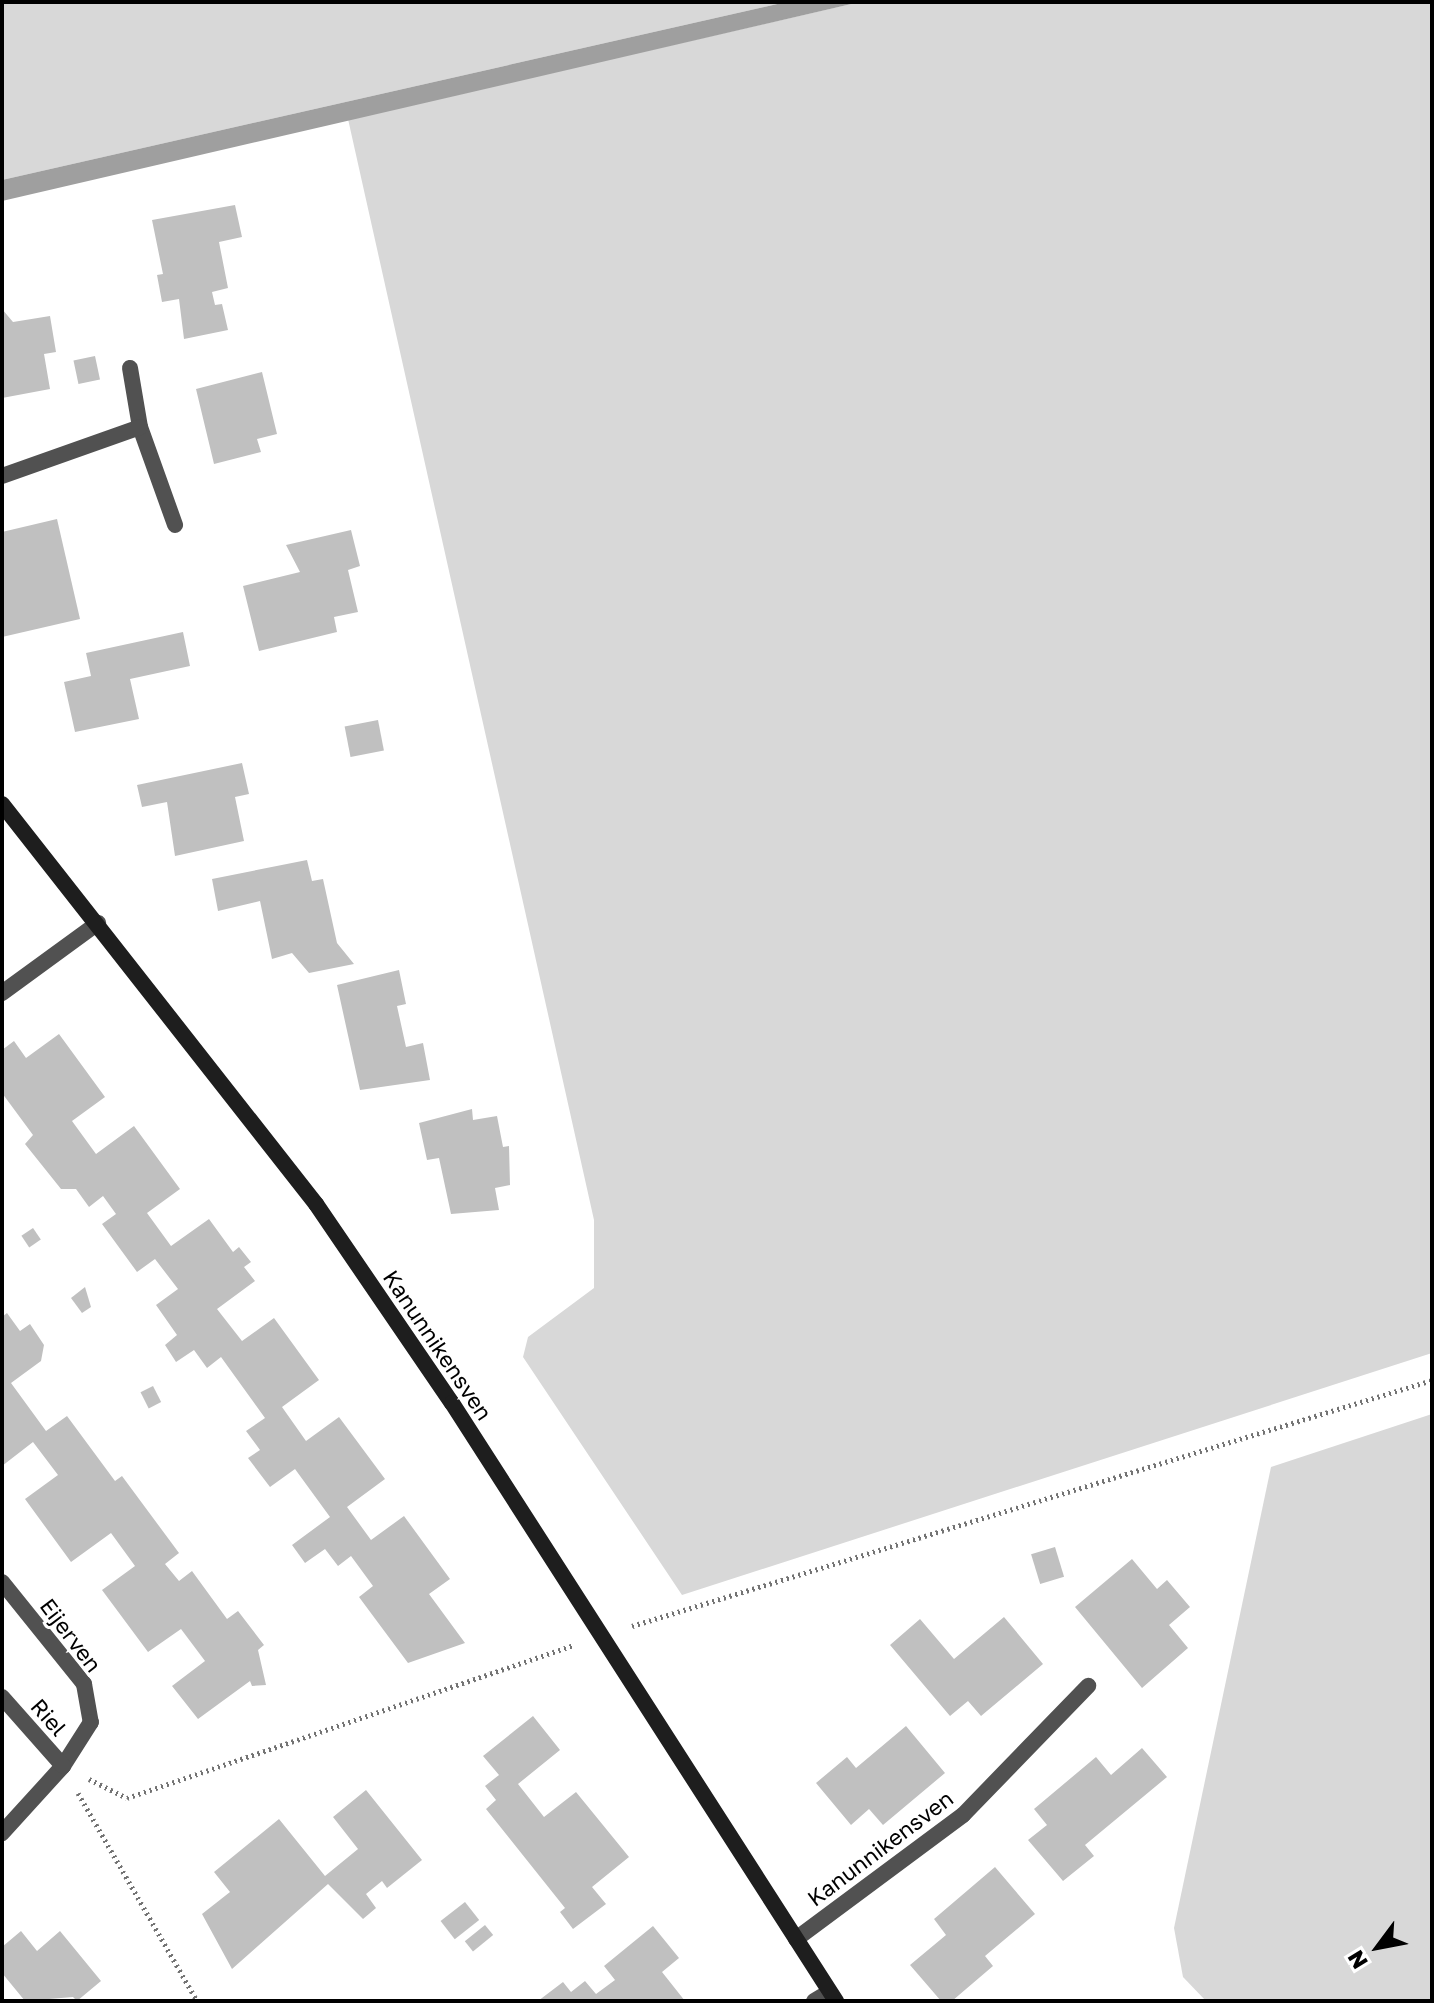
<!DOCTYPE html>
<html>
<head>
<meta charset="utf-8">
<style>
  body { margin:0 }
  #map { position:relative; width:1434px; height:2003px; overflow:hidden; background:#fff; font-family:"Golos Text",sans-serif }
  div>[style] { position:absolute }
  .green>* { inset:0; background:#d8d8d8 }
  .water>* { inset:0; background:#9f9f9f }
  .building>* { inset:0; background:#c0c0c0; transform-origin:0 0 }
  .path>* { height:5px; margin-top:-2.5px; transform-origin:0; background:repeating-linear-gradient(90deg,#737373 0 2px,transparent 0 6px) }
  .street>* { height:16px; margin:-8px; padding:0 8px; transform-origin:8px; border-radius:8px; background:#515151 }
  .secondary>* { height:16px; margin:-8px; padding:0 8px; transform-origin:8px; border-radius:8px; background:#1e1e1e }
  span { translate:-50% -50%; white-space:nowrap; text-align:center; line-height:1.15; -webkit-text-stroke:6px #fff; paint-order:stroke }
  .street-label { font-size:22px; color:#000 }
  .frame { position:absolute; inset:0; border:4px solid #000; pointer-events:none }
  .north { position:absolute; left:1338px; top:1907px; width:80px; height:80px; -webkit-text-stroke:6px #fff; paint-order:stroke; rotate:238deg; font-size:22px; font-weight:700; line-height:32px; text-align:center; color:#000 }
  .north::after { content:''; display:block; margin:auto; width:28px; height:36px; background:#000; clip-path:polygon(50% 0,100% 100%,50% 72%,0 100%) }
</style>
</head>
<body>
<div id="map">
  <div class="green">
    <div style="clip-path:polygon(2px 2px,786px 2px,2px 180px)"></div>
    <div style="clip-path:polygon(860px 2px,1432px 2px,1432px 1353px,682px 1595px,523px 1357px,528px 1337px,594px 1288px,594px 1220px,348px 119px)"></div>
    <div style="clip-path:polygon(1432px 1414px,1432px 2001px,1206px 2001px,1183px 1977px,1174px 1928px,1271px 1467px)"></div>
  </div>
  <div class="water">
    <div style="clip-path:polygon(786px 2px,860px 2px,2px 201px,2px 180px)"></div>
  </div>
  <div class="building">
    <div style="clip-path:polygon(235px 205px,242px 237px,219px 242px,228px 288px,212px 292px,215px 305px,222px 304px,228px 330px,184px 339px,179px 299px,162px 302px,157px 275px,163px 274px,152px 220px)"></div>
    <div style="clip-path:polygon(2px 309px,13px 322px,50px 316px,56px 352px,44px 354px,50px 389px,2px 398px)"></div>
    <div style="left:95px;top:356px;width:24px;height:22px;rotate:78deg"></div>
    <div style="clip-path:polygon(262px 372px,277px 434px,257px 439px,261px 452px,214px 464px,196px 389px)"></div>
    <div style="clip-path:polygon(57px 519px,80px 619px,2px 637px,2px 532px)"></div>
    <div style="clip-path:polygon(351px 530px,360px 566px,348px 570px,358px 612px,334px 617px,337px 632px,259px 651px,243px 586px,300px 572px,286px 545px)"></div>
    <div style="clip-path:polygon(183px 632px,190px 666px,130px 679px,139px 719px,75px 732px,64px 682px,91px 676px,86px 653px)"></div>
    <div style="left:378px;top:720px;width:31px;height:34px;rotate:79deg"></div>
    <div style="clip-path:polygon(242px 763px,249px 794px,235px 797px,244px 841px,175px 856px,167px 802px,142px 807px,137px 785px)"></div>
    <div style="clip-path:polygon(307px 860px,312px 881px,323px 879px,337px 943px,354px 964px,309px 973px,292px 953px,272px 959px,260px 901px,218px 911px,212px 879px)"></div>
    <div style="clip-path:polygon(399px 970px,406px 1004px,397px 1006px,406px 1047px,423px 1043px,430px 1080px,360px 1090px,337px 985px)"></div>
    <div style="clip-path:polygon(59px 1034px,105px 1097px,72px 1121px,96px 1154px,134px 1126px,180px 1189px,147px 1213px,171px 1246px,209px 1219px,233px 1252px,239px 1247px,251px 1262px,244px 1267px,255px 1281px,217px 1309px,242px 1341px,274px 1318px,319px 1380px,282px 1407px,306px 1441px,339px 1417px,385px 1479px,347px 1507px,371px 1540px,404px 1516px,450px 1579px,429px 1594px,465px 1643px,408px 1663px,359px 1597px,373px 1586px,351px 1556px,338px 1566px,325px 1549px,305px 1563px,292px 1545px,330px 1517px,295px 1469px,270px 1487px,248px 1458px,260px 1450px,246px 1431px,265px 1418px,221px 1357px,207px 1368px,194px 1350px,176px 1362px,165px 1345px,177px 1335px,156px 1305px,178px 1289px,155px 1259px,137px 1272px,102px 1224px,116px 1214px,103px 1196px,89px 1207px,76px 1189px,61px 1189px,25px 1144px,33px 1135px,2px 1093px,2px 1050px,14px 1041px,26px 1058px)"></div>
    <div style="clip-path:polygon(472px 1109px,473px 1120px,497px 1116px,503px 1147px,509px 1146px,510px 1185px,495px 1188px,499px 1210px,451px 1214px,439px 1158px,427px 1160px,419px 1123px)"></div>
    <div style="left:33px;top:1228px;width:14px;height:14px;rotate:56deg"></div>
    <div style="clip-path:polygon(85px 1287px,91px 1307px,82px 1313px,71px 1298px)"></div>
    <div style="clip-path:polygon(7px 1313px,20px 1331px,30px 1324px,44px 1345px,41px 1361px,11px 1383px,46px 1431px,67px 1416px,115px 1481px,122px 1476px,179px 1553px,165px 1564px,179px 1581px,192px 1571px,227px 1619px,238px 1611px,264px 1645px,258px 1650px,266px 1685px,252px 1686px,250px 1681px,198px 1719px,172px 1686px,205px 1661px,181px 1629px,148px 1652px,102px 1590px,135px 1566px,111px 1533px,71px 1562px,25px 1499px,58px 1475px,33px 1442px,2px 1466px,2px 1317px)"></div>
    <div style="left:153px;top:1386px;width:18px;height:14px;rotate:63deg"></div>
    <div style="left:1055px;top:1547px;width:31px;height:25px;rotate:73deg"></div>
    <div style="clip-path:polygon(1132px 1559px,1157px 1589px,1167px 1580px,1190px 1607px,1169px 1625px,1188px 1648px,1142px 1688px,1075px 1607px)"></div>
    <div style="clip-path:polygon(1004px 1617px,1043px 1664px,981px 1716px,968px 1701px,950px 1716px,890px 1645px,920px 1619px,954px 1659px)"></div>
    <div style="clip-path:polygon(533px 1716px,560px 1750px,518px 1784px,544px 1817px,576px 1792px,629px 1857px,592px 1887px,606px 1904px,573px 1929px,560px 1912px,565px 1908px,486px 1809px,496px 1800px,485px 1786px,499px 1775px,483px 1756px)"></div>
    <div style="clip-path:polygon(906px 1726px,945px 1773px,883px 1825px,869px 1809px,851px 1825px,816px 1783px,847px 1757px,856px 1768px)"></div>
    <div style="clip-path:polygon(1142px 1748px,1167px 1777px,1085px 1845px,1094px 1856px,1063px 1881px,1028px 1840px,1047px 1825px,1034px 1809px,1096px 1757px,1111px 1775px)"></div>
    <div style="clip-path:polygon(366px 1790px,422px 1860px,387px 1888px,382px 1881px,366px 1894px,376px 1908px,363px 1919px,328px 1884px,232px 1969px,202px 1914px,230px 1892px,214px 1872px,279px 1819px,325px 1876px,358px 1849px,333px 1817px)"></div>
    <div style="clip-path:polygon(995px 1867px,1035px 1914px,985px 1956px,993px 1966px,952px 2001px,941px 2001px,910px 1965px,946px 1935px,934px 1919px)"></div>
    <div style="left:465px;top:1902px;width:23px;height:31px;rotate:52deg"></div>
    <div style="left:485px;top:1925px;width:13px;height:26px;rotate:51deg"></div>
    <div style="clip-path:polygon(653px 1926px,679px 1958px,662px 1972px,685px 2001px,538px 2001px,563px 1982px,571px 1992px,585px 1981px,596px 1994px,615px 1980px,604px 1966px)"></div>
    <div style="clip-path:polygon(21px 1931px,37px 1951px,60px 1931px,101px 1981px,77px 2001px,73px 1997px,25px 2001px,2px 1973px,2px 1947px)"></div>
  </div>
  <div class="path">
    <div style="left:632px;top:1626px;width:837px;rotate:-17.09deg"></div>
    <div style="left:89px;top:1779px;width:42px;rotate:26.6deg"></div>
    <div style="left:127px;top:1798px;width:472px;rotate:-18.9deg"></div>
    <div style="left:78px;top:1793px;width:240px;rotate:60.2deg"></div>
  </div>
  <div class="street">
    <div style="left:130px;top:368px;width:60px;rotate:80.4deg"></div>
    <div style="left:140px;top:427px;width:104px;rotate:70.3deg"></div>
    <div style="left:2px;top:476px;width:146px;rotate:-19.5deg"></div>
    <div style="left:2px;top:993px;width:119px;rotate:-36.1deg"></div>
    <div style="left:2px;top:1582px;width:131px;rotate:51.2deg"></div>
    <div style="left:84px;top:1684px;width:39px;rotate:80deg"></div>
    <div style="left:91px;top:1722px;width:52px;rotate:122.5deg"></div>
    <div style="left:63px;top:1766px;width:91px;rotate:132.3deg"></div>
    <div style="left:2px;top:1697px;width:92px;rotate:48.5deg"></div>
    <div style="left:796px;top:1939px;width:208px;rotate:-36.6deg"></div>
    <div style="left:963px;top:1815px;width:180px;rotate:-45.9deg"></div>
    <div style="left:814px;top:2001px;width:17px;rotate:-31deg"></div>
  </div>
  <div class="secondary">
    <div style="left:2px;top:804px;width:509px;rotate:51.87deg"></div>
    <div style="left:316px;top:1204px;width:241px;rotate:55.7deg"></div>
    <div style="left:452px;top:1403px;width:711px;rotate:57.29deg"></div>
  </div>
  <div class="street-label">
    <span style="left:438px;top:1345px;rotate:56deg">Kanunnikensven</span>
    <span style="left:71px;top:1635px;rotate:53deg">Eijerven</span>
    <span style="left:49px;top:1717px;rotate:49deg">Riel</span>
    <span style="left:880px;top:1848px;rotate:-37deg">Kanunnikensven</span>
  </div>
  <div class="frame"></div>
  <div class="north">N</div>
</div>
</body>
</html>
